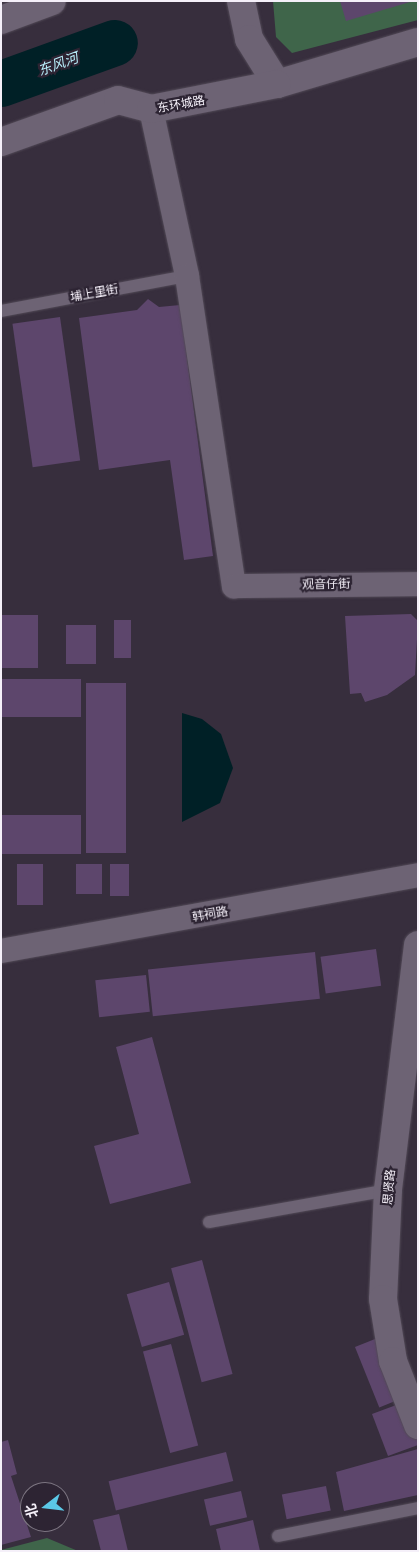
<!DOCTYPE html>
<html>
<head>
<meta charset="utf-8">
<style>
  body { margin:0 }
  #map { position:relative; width:419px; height:1552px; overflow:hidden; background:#372e3d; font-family:Quicksand,"Noto Sans SC",sans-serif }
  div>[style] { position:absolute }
  .green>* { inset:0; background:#3f654a }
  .water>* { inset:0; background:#002026 }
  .river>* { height:46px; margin:-23px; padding:0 23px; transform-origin:23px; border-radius:23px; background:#002026 }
  .building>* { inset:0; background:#5d466c; transform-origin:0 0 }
  .roads { filter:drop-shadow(0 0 1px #524a57) drop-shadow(0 0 1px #524a57) }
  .service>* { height:12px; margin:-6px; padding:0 6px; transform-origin:6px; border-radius:6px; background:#6d6374 }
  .minor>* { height:24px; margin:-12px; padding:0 12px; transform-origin:12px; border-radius:12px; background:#6d6374 }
  .tertiary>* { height:28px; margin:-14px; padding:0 14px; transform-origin:14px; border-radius:14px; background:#6d6374 }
  .secondary>* { height:28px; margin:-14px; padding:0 14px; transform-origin:14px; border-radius:14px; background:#6d6374 }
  span { translate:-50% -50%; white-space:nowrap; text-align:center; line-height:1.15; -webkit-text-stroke:4.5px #2d2433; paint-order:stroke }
  .street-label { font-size:12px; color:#f5f0f9 }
  .water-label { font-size:14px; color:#b7edf9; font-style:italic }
  .frame { position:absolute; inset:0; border:2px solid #f5f0f9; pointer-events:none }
  .north { position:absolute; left:20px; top:1482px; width:50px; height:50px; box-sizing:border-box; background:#2d2433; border:1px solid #7d7682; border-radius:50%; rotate:254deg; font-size:14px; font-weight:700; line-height:20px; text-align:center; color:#f5f0f9 }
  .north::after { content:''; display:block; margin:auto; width:18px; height:22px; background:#5bc8e7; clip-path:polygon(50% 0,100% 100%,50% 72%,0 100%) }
</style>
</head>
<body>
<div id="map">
  <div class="green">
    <div style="clip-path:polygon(273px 1px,418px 1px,418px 20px,292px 53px,276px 37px)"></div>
    <div style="clip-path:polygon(47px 1538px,78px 1551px,1px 1551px,1px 1550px)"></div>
  </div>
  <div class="water">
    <div style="clip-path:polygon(182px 713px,202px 719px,221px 734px,233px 768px,220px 803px,182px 822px)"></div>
  </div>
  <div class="river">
    <div style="left:1px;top:84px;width:121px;rotate:-19.8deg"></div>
  </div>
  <div class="building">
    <div style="clip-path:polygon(340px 1px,410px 1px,410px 2px,346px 21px)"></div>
    <div style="clip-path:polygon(148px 299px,159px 307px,180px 305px,213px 556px,184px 560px,170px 460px,99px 470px,79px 318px,137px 310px)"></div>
    <div style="left:60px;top:317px;width:145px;height:48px;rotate:82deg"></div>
    <div style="clip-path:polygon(411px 614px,418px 621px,415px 675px,387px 695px,365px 702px,361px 693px,350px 694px,345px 616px)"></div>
    <div style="left:1px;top:615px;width:37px;height:53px"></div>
    <div style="left:114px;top:620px;width:17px;height:38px"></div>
    <div style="left:66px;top:625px;width:30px;height:39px"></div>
    <div style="left:81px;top:679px;width:38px;height:80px;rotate:90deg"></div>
    <div style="left:86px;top:683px;width:40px;height:170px"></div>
    <div style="left:1px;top:815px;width:80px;height:39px"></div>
    <div style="left:17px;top:864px;width:26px;height:41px"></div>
    <div style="left:76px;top:864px;width:26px;height:30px"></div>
    <div style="left:110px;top:864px;width:19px;height:32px"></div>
    <div style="left:376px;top:949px;width:37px;height:56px;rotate:82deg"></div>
    <div style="left:315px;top:952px;width:47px;height:168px;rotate:84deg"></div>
    <div style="left:146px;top:975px;width:37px;height:51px;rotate:84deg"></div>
    <div style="clip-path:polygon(152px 1037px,191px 1183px,110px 1204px,94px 1146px,139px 1134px,116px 1047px)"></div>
    <div style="left:202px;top:1260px;width:118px;height:32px;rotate:75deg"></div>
    <div style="left:169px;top:1282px;width:55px;height:44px;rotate:74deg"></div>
    <div style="left:380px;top:1337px;width:65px;height:27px;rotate:68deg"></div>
    <div style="left:171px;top:1344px;width:105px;height:29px;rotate:75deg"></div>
    <div style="clip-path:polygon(407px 1401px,418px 1428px,418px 1445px,388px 1456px,372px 1414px)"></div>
    <div style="clip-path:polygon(8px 1440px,17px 1474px,11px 1476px,31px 1537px,1px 1545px,1px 1442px)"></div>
    <div style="clip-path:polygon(418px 1449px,418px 1495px,344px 1511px,336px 1472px)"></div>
    <div style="left:226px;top:1452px;width:30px;height:121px;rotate:76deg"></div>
    <div style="left:326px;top:1486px;width:25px;height:45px;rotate:79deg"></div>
    <div style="left:241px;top:1491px;width:27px;height:38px;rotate:77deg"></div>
    <div style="clip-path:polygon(119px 1514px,128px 1551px,101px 1551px,93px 1520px)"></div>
    <div style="clip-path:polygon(253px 1520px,260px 1551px,221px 1551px,216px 1529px)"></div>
  </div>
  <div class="roads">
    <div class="service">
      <div style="left:1px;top:311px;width:189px;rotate:-10.7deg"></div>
      <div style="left:209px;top:1222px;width:182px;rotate:-10.1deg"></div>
      <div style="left:278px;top:1536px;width:143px;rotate:-11.3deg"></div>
    </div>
    <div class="minor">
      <div style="left:151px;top:109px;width:171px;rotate:77.8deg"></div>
      <div style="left:187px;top:276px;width:314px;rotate:81.4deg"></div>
      <div style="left:234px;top:586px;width:184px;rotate:-0.6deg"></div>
      <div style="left:1px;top:951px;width:424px;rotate:-10.3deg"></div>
    </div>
    <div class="tertiary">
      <div style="left:418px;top:945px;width:247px;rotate:97deg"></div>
      <div style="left:388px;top:1190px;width:109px;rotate:92.6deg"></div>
      <div style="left:383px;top:1299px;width:63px;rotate:80.8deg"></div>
      <div style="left:393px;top:1361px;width:69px;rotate:68.7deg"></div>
    </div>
    <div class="secondary">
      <div style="left:241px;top:1px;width:39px;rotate:78deg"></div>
      <div style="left:249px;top:39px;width:53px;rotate:58.1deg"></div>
      <div style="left:277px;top:84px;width:147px;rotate:-16.6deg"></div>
      <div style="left:1px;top:20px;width:54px;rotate:-20.4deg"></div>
      <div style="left:1px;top:142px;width:124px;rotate:-19.7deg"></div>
      <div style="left:118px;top:100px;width:34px;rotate:15deg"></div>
      <div style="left:151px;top:109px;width:128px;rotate:-11.2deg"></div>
    </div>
  </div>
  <div class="street-label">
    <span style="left:181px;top:104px;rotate:-10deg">东环城路</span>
    <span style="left:94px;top:293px;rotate:-10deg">埔上里街</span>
    <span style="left:326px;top:584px;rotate:-1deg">观音仔街</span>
    <span style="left:210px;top:914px;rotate:-10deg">韩祠路</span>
    <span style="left:389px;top:1187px;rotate:-85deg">思贤路</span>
  </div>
  <div class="water-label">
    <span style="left:58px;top:64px;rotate:-20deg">东风河</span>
  </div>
  <div class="frame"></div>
  <div class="north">北</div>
</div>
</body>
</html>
